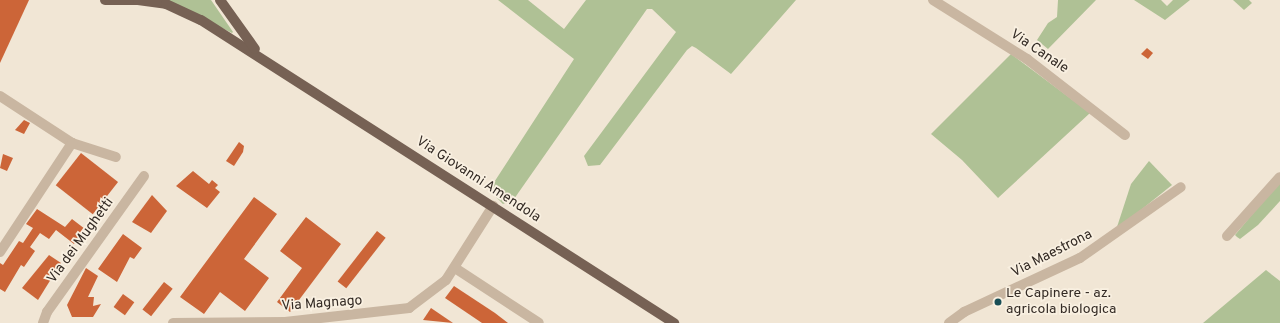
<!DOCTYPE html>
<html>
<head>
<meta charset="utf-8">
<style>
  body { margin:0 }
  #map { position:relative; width:1280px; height:323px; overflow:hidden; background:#f1e6d5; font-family:Overpass,sans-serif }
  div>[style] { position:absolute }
  .green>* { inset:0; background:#afc195 }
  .building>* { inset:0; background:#cc6538; transform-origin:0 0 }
  .minor>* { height:10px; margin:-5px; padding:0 5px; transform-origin:5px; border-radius:5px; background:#c9b6a1 }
  .major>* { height:10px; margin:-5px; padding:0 5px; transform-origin:5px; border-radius:5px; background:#766154 }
  .dots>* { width:11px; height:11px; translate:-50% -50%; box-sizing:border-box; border:2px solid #f9f0e1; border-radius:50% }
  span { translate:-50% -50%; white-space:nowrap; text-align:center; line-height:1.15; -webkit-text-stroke:3.5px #f9f0e1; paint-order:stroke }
  .street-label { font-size:14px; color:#332a24 }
  .poi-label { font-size:14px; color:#332a24 }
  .left { translate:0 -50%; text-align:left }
</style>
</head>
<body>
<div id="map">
  <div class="green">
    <div style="clip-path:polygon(165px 0,211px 0,233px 32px,232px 33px)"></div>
    <div style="clip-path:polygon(498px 0,528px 0,564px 29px,586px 0,796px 0,731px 74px,696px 48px,692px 46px,687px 50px,600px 165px,588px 166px,584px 156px,676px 32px,652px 9px,647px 9px,514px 199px,503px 204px,489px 190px,574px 59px)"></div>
    <div style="clip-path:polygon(1058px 0,1096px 0,1048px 49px,1037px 40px,1048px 23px,1057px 17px)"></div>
    <div style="clip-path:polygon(1134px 0,1161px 0,1167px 6px,1173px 0,1190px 0,1165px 20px)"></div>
    <div style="clip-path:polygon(1233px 0,1249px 0,1252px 3px,1244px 10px)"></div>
    <div style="clip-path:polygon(1011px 54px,1090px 113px,998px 198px,962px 160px,931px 134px)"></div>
    <div style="clip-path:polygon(1149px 161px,1172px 185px,1116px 230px,1131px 184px)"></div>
    <div style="clip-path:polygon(1280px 181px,1280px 201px,1258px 225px,1240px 239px,1237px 237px,1235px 235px)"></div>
    <div style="clip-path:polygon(1266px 270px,1280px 281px,1280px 323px,1203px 323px)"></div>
  </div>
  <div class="building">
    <div style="clip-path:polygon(0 0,29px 0,0 63px)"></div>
    <div style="clip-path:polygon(1147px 48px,1153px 53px,1148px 59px,1141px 54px)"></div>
    <div style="clip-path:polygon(24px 120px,30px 123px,24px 134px,15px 130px)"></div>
    <div style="clip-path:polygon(239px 142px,244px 146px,243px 152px,234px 166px,226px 161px)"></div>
    <div style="left:81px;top:153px;width:47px;height:41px;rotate:38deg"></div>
    <div style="clip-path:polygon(3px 154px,13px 158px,7px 171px,0 168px)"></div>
    <div style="clip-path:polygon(193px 171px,209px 184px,212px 180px,218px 185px,215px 188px,220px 192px,207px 208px,176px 186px)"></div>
    <div style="clip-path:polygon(152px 195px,167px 211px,151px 233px,132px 222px)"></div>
    <div style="clip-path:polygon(254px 197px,277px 214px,244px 259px,269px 278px,245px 311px,220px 292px,204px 314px,180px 297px)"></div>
    <div style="clip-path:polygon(37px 209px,65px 227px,72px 219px,85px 229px,74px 244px,56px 230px,49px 239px,40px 233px,30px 247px,35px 251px,24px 267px,21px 265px,5px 292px,0 289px,0 263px,3px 265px,19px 241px,23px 243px,33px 228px,26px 224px)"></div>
    <div style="clip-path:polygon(306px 217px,341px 244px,290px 312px,277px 302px,302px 268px,280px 251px)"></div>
    <div style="left:377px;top:231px;width:11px;height:64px;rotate:38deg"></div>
    <div style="clip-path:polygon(123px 234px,142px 248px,134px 259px,130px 257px,117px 282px,98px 269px)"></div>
    <div style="clip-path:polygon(49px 255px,61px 263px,38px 300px,22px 288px)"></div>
    <div style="clip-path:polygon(86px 268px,98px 276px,88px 297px,94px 297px,93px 306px,101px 304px,93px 317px,72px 317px,67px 305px)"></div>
    <div style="left:164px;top:282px;width:11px;height:35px;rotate:38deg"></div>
    <div style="clip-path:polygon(454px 286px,495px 313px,508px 323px,482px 323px,445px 298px)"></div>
    <div style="left:123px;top:294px;width:14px;height:16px;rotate:36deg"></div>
    <div style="clip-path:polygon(431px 308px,453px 323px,423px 320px)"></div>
  </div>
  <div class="minor">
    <div style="left:933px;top:0;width:111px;rotate:32.1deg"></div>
    <div style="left:1027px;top:59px;width:124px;rotate:37.8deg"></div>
    <div style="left:0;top:96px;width:86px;rotate:33.1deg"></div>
    <div style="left:72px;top:143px;width:46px;rotate:17.7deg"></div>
    <div style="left:1227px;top:236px;width:79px;rotate:-48.1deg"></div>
    <div style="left:0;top:252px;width:131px;rotate:-56.6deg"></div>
    <div style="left:455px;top:268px;width:100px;rotate:33.2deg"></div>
    <div style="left:43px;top:323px;width:12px;rotate:-70deg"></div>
    <div style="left:47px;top:312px;width:167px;rotate:-54.5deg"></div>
    <div style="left:173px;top:323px;width:112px;rotate:-0.5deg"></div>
    <div style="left:285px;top:322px;width:125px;rotate:-6.4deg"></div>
    <div style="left:409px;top:308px;width:46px;rotate:-37.1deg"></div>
    <div style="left:446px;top:280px;width:88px;rotate:-57.6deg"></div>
    <div style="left:949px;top:323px;width:19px;rotate:-36deg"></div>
    <div style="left:964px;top:312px;width:128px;rotate:-25deg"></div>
    <div style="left:1080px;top:258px;width:123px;rotate:-35.1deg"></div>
  </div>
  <div class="major">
    <div style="left:105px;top:0;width:33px"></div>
    <div style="left:138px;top:0;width:28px;rotate:8deg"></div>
    <div style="left:166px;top:4px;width:38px;rotate:25deg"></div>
    <div style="left:201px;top:20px;width:562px;rotate:32.64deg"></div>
    <div style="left:220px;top:0;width:60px;rotate:54.5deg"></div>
  </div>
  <div class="dots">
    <div style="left:998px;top:302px;background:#184e56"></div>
  </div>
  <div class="street-label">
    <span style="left:1039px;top:52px;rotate:34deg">Via Canale</span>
    <span style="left:478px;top:180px;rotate:33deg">Via Giovanni Amendola</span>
    <span style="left:81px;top:241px;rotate:-54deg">Via dei Mughetti</span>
    <span style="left:1052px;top:254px;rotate:-27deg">Via Maestrona</span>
    <span style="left:322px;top:304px;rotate:-4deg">Via Magnago</span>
  </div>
  <div class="poi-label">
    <span class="left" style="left:1006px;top:302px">Le Capinere - az.<br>agricola biologica</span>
  </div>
</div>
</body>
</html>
